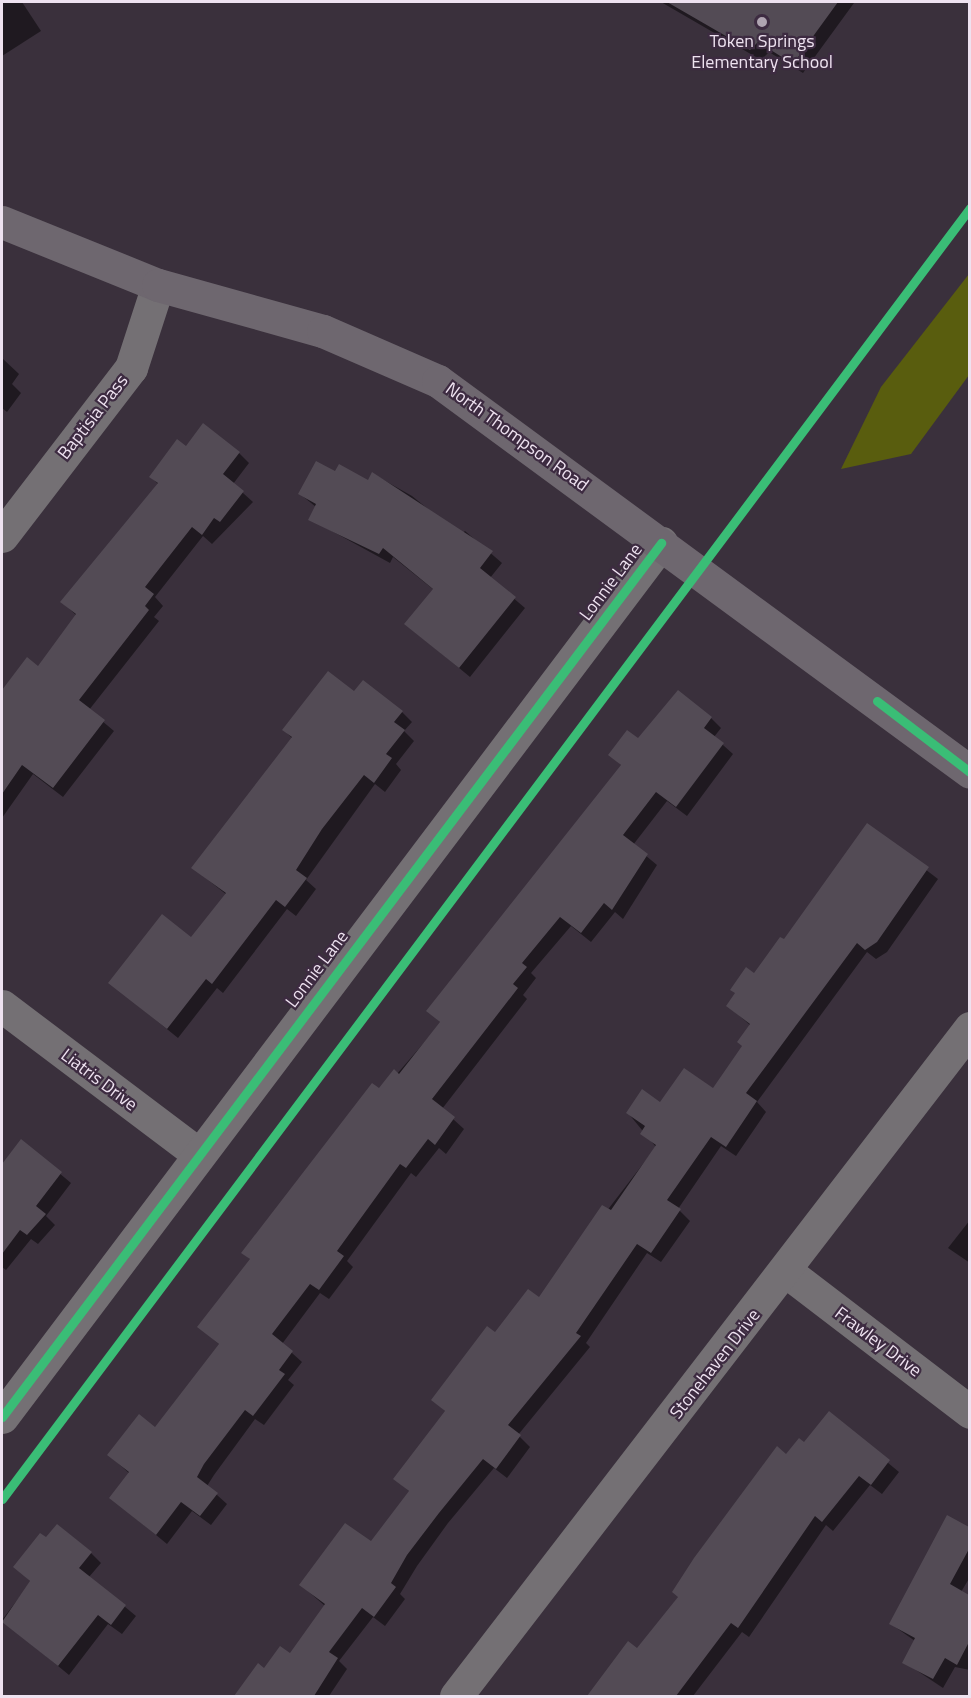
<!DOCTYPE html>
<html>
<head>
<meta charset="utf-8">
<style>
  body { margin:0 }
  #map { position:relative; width:971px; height:1698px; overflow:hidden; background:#3a303c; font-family:"Titillium Web",sans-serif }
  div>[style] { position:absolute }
  .water>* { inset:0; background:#595d0e }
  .shadow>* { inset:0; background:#0007 }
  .building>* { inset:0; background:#534b55 }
  .street>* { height:33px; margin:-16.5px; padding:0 16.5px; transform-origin:16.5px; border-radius:16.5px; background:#747074 }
  .secondary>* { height:33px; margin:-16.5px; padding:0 16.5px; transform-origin:16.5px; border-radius:16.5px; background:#6e676f }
  .cycleway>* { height:9px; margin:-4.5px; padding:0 4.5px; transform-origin:4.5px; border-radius:4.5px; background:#3abd76 }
  .dots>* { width:16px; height:16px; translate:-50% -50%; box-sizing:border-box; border:3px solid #3d2b41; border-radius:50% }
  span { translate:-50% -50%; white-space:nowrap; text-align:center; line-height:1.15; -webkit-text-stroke:4.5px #3d2b41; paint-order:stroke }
  .poi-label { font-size:18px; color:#eee2f0 }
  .street-label { font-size:18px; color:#eee2f0 }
  .frame { position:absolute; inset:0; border:3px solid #eee2f0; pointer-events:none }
</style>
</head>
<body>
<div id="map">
  <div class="water">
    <div style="clip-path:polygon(969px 274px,969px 375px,911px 454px,841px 469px,881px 387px)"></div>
  </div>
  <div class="shadow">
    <div style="clip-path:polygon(2px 2px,22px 2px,41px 31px,2px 56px)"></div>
    <div style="clip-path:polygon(661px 2px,853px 2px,854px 3px,803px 73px,769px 52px,761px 60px)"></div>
    <div style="clip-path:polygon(2px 358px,19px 374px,12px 384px,21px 393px,7px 412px,2px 408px)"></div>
    <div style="clip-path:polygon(186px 448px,239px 453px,249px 463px,233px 484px,253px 502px,212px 544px,203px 536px,155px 597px,163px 606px,154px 617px,159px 621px,89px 710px,114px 731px,63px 797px,33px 774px,2px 818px,2px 702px,38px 668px,77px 616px,62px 602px,159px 485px,151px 477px)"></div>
    <div style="clip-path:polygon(336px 473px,369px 483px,373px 474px,412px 496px,460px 535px,465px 531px,502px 563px,490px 578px,525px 608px,470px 677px,406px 624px,434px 590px,393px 557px,390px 563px,310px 519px,316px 507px,300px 494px)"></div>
    <div style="clip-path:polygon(354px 693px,402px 712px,412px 722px,404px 731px,414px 741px,396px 764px,401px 770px,385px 792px,375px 784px,306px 880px,316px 889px,296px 916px,287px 909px,223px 993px,217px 988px,178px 1038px,110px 983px,192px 939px,227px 895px,193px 868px,293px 739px,284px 730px)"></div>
    <div style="clip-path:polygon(711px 718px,721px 728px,714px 737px,733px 754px,687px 816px,667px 801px,633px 845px,657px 865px,623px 919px,615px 912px,591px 942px,571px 926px,531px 973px,536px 978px,523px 995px,527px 999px,442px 1109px,464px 1129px,446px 1154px,439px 1148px,416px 1177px,411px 1173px,347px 1261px,353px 1267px,329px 1299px,320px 1293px,282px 1344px,302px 1362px,288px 1380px,294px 1385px,264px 1425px,255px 1419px,214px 1475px,207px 1486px,227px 1504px,211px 1525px,192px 1511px,167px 1544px,111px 1498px,130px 1474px,109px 1455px,156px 1429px,220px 1345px,199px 1327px,251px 1260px,243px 1252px,441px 1023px,428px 1011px,622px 766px,610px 755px)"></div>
    <div style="clip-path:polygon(867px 825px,938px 879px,887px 952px,876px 959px,867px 952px,757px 1102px,766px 1112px,736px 1156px,721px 1146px,678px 1209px,690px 1221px,661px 1262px,647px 1253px,586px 1343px,590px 1347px,518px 1435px,530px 1447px,507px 1478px,494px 1468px,448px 1523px,417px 1566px,400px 1594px,405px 1599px,385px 1626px,373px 1617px,339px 1661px,347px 1669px,329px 1696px,236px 1696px,258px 1665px,265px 1670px,290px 1655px,325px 1606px,301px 1585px,371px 1543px,410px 1492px,395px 1479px,446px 1412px,433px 1400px,495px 1334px,539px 1299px,656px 1147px,628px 1113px,714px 1090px,744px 1047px,750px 1025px,728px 1006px,784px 941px)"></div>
    <div style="clip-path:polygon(21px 1141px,71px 1183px,46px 1216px,55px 1225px,38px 1244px,31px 1239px,6px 1270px,2px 1267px,2px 1166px)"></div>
    <div style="clip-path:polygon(970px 1220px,970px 1263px,948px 1248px)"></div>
    <div style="clip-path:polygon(829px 1414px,899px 1472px,882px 1494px,870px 1485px,833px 1531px,826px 1525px,749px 1637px,742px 1632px,693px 1696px,600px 1696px,594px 1690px,638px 1650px,786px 1456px,804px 1444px)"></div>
    <div style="clip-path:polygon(948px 1517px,970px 1529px,970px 1577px,961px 1592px,970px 1596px,970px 1670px,955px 1667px,943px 1688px,904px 1662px,915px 1641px,891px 1624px)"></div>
    <div style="clip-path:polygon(91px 1553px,101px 1563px,89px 1577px,136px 1616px,122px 1634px,108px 1624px,69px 1675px,2px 1620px,31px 1582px,15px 1567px)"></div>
  </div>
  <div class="building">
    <div style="clip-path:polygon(667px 2px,838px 2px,793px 64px,758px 42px,750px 50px)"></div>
    <div style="clip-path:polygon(203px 423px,240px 452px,223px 474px,244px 491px,220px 522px,214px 518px,202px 535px,192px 527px,145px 587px,154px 594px,145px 606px,149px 610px,79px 700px,105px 720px,53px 788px,22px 765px,2px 794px,2px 690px,27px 657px,38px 666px,76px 614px,60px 602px,158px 483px,149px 477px,177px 439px,186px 446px)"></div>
    <div style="clip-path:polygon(316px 461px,335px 471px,339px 464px,368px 480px,372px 472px,493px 551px,480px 568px,516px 597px,459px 668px,404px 624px,433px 589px,383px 548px,379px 554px,308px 520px,316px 504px,298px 494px)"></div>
    <div style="clip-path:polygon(328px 671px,354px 691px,363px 680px,403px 711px,394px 722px,405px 730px,386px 754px,392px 758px,374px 783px,364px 775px,322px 829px,296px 870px,307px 878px,285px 907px,276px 900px,212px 984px,206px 979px,167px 1029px,108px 983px,162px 914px,191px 937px,226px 893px,191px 868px,292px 737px,282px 730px)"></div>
    <div style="clip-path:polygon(678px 690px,712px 717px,704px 728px,724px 743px,676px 807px,656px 792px,623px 835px,648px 854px,612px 910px,604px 903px,581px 933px,560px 917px,522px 963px,527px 967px,513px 984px,518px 988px,432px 1099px,455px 1117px,435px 1145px,428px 1139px,406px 1168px,400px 1164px,337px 1251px,344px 1256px,319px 1290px,310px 1284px,272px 1334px,293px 1351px,279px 1370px,285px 1374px,253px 1416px,245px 1410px,204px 1464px,197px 1477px,218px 1493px,200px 1516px,181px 1502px,156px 1535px,109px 1498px,129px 1472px,107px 1455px,139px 1414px,155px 1427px,219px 1344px,197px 1327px,250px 1259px,241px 1253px,372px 1083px,379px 1088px,394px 1069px,399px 1074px,440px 1022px,426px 1011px,621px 765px,608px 755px,627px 730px,638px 738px)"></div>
    <div style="clip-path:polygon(867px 823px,929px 867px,877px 942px,865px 950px,857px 943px,746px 1093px,757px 1101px,726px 1147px,711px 1137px,667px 1200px,681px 1209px,651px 1253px,637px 1244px,576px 1333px,581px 1336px,508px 1425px,521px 1435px,496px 1469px,483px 1459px,439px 1513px,407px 1555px,391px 1583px,396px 1587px,374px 1617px,362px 1608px,329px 1652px,338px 1658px,314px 1696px,234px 1696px,258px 1663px,264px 1668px,280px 1646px,290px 1653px,325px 1604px,299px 1585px,345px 1523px,371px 1541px,409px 1491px,393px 1479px,445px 1411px,431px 1400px,462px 1359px,487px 1326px,495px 1332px,528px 1289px,539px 1297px,602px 1205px,611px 1210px,656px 1145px,640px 1134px,645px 1126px,626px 1113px,642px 1089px,660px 1102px,684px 1068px,713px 1088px,742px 1046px,737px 1042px,750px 1024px,726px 1006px,735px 993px,730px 990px,746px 967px,754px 973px,780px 937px,784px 939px)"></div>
    <div style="clip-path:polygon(21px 1139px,62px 1172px,36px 1206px,46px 1214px,27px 1235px,20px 1230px,2px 1254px,2px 1164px)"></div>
    <div style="clip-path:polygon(829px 1411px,890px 1460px,871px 1485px,859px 1476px,822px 1522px,815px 1516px,738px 1628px,731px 1623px,676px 1696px,587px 1696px,628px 1641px,637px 1648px,678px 1597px,672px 1592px,694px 1558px,777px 1446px,786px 1454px,799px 1438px,804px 1442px)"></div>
    <div style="clip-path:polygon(947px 1515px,969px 1527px,969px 1549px,950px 1584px,969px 1595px,969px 1642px,957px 1665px,945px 1658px,933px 1679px,902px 1663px,915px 1638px,889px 1624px)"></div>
    <div style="clip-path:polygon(57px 1524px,92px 1552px,79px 1568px,126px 1605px,111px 1625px,98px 1615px,58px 1666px,2px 1622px,30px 1581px,13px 1567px,40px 1533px,46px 1537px)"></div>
  </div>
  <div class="street">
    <div style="left:2px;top:536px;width:212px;rotate:-52.5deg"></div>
    <div style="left:131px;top:368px;width:87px;rotate:-72deg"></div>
    <div style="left:2px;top:1006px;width:244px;rotate:37deg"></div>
    <div style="left:787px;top:1272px;width:230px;rotate:37.4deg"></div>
    <div style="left:2px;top:1417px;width:1095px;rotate:-52.98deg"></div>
    <div style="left:456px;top:1696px;width:843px;rotate:-52.42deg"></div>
  </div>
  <div class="secondary">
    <div style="left:2px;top:222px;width:168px;rotate:22deg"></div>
    <div style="left:158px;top:285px;width:171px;rotate:15.6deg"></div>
    <div style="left:323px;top:331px;width:125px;rotate:23.5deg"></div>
    <div style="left:438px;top:381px;width:660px;rotate:36.31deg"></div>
  </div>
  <div class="cycleway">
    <div style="left:877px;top:701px;width:117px;rotate:37.4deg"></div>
    <div style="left:2px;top:1417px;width:1095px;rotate:-52.98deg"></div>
    <div style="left:2px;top:1499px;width:1614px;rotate:-53.14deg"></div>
  </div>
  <div class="dots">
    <div style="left:762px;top:22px;background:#afa4b1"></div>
  </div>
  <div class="poi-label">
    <span style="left:762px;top:52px">Token Springs<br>Elementary School</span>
  </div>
  <div class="street-label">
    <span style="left:93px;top:417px;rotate:-52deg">Baptisia Pass</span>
    <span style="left:517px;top:437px;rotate:36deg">North Thompson Road</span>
    <span style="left:611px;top:582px;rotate:-53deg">Lonnie Lane</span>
    <span style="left:317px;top:969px;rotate:-53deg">Lonnie Lane</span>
    <span style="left:99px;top:1080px;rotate:37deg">Liatris Drive</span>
    <span style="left:878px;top:1342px;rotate:37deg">Frawley Drive</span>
    <span style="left:715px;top:1364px;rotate:-52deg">Stonehaven Drive</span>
  </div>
  <div class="frame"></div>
</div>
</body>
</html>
